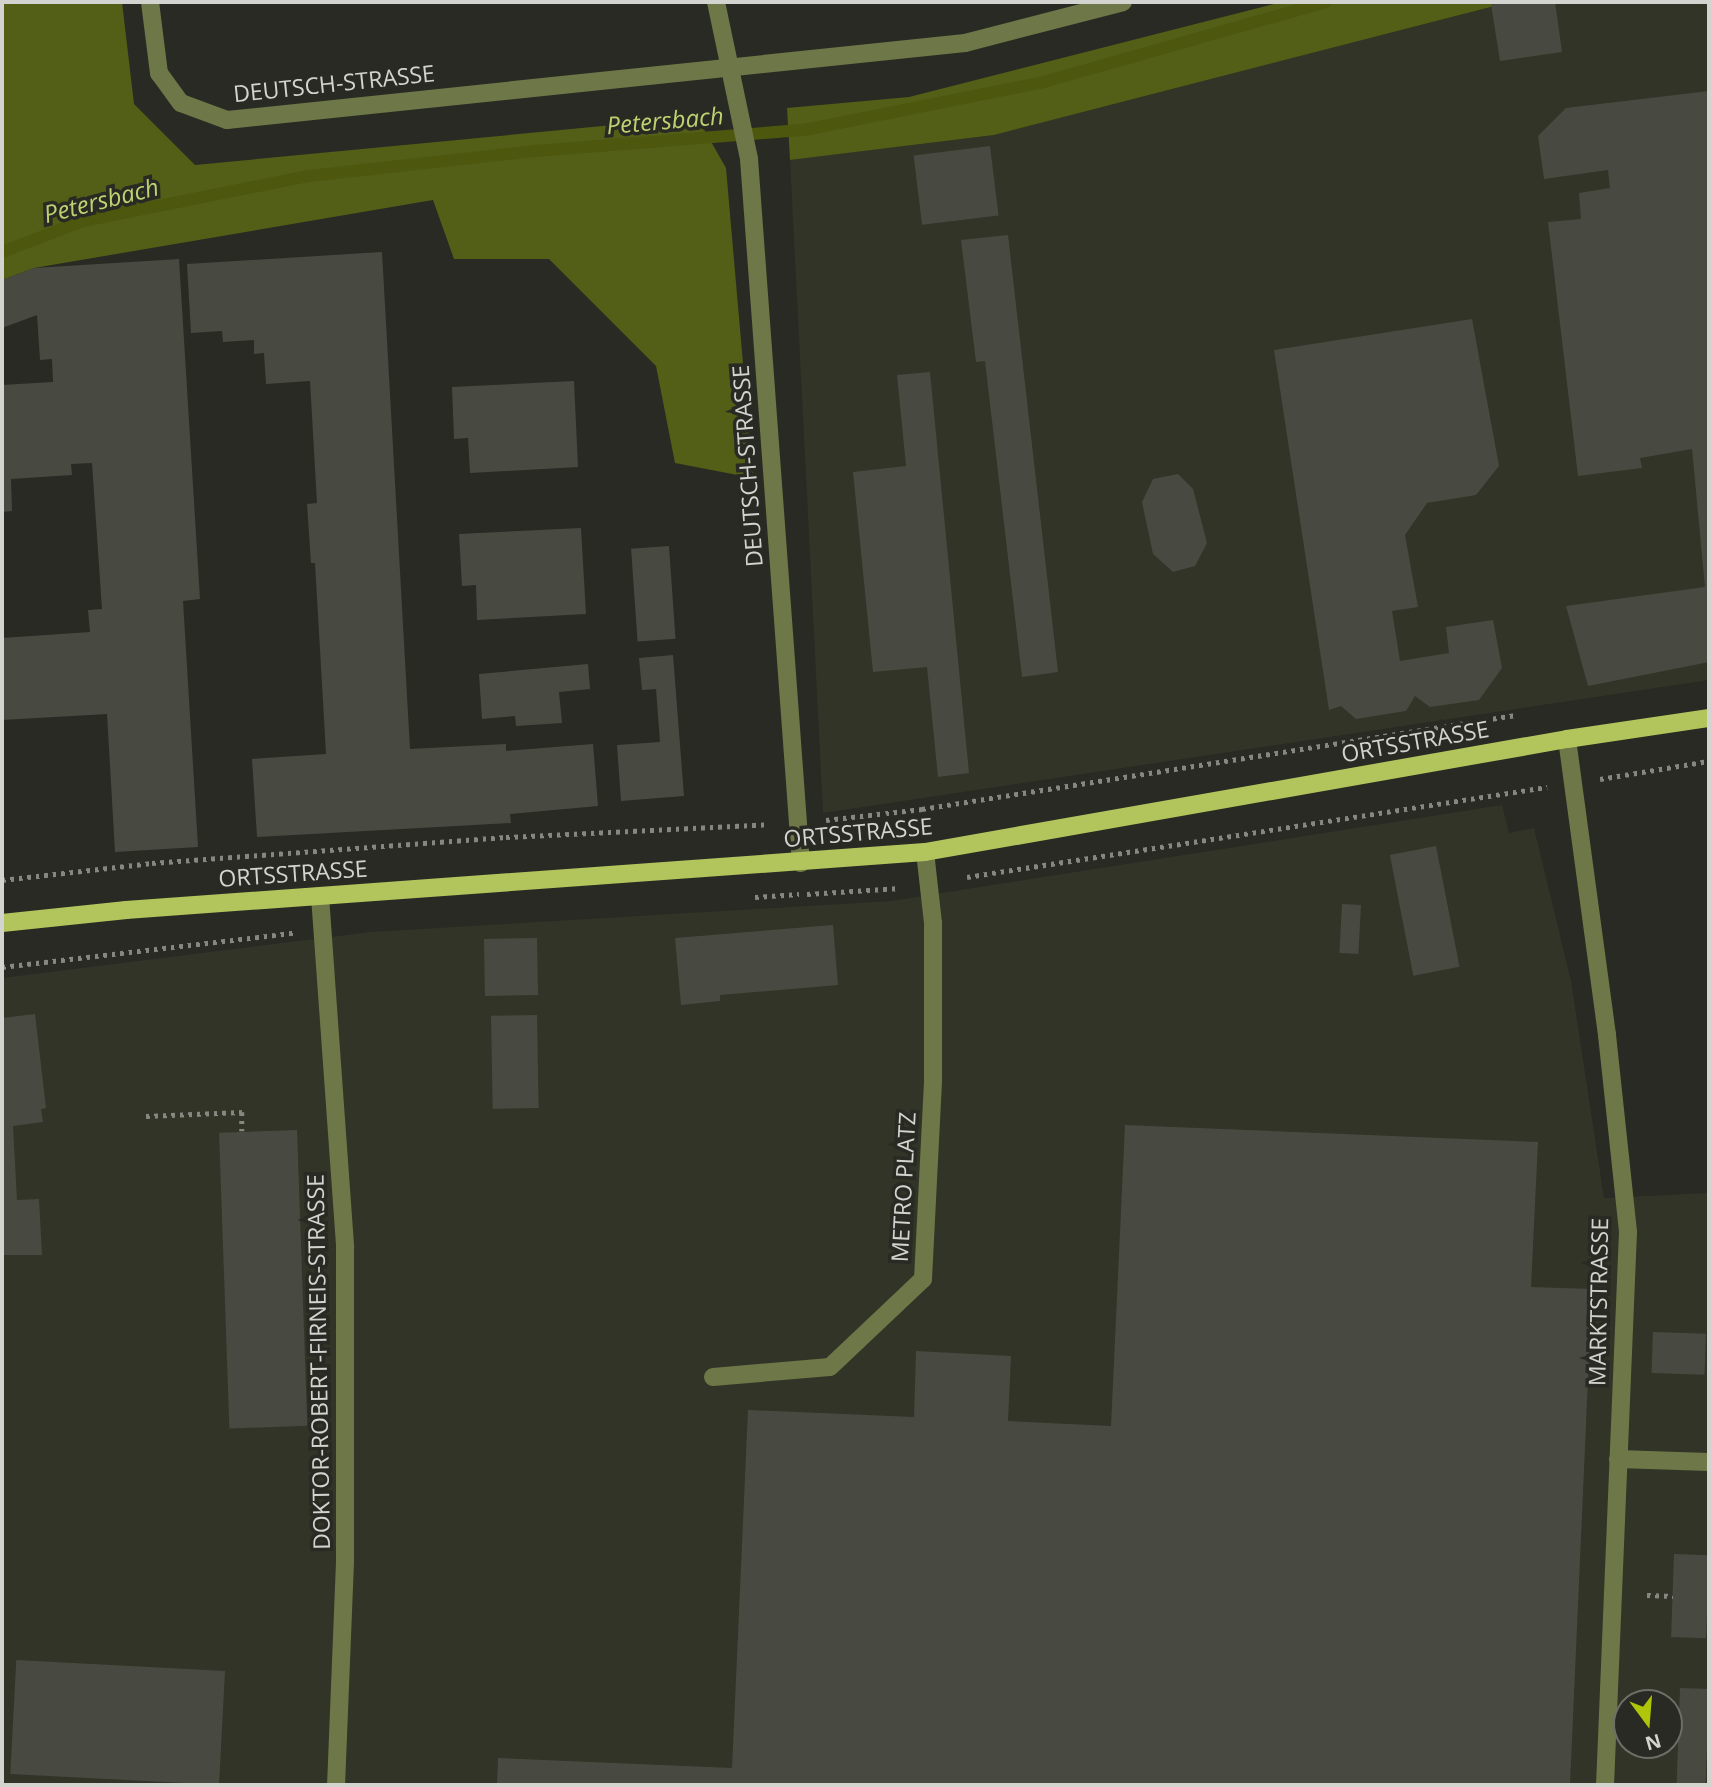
<!DOCTYPE html>
<html>
<head>
<meta charset="utf-8">
<style>
  body { margin:0 }
  #map { position:relative; width:1711px; height:1787px; overflow:hidden; background:#292a23; font-family:"Open Sans",sans-serif }
  div>[style] { position:absolute }
  .built>* { inset:0; background:#313427 }
  .forest>* { inset:0; background:#535e17 }
  .stream>* { height:12px; margin:-6px; padding:0 6px; transform-origin:6px; border-radius:6px; background:#4d580e }
  .building>* { inset:0; background:#484a42; transform-origin:0 0 }
  .path>* { height:4.5px; margin-top:-2.25px; transform-origin:0; background:repeating-linear-gradient(90deg,#868781 0 3.5px,transparent 0 8.5px) }
  .minor>* { height:18px; margin:-9px; padding:0 9px; transform-origin:9px; border-radius:9px; background:#6d7747 }
  .major>* { height:18px; margin:-9px; padding:0 9px; transform-origin:9px; border-radius:9px; background:#b2c55d }
  span { translate:-50% -50%; white-space:nowrap; text-align:center; line-height:1.15; -webkit-text-stroke:7px #292a23; paint-order:stroke }
  .street-label { font-size:23px; color:#d3d4cf }
  .water-label { font-size:24px; color:#bfd271; font-style:italic }
  .frame { position:absolute; inset:0; border:4px solid #d3d4cf; pointer-events:none }
  .north { position:absolute; left:1613px; top:1689px; width:70px; height:70px; box-sizing:border-box; background:#292a23; border:2px solid #6d6e68; border-radius:50%; rotate:164deg; font-size:19px; font-weight:700; line-height:28px; text-align:center; color:#d3d4cf }
  .north::after { content:''; display:block; margin:auto; width:24px; height:32px; background:#aec50a; clip-path:polygon(50% 0,100% 100%,50% 72%,0 100%) }
</style>
</head>
<body>
<div id="map">
  <div class="built">
    <div style="clip-path:polygon(1510px 2px,1709px 2px,1709px 680px,823px 813px,790px 160px,994px 135px)"></div>
    <div style="clip-path:polygon(evenodd,1502px 805px,1509px 833px,1534px 828px,1571px 981px,1604px 1198px,1709px 1193px,1709px 1785px,2px 1785px,2px 978px,371px 932px,891px 901px,1502px 805px,1627px 1703px,1669px 1703px,1669px 1745px,1627px 1745px,1627px 1703px)"></div>
  </div>
  <div class="forest">
    <div style="clip-path:polygon(2px 2px,122px 2px,134px 104px,195px 165px,697px 117px,726px 168px,753px 478px,675px 463px,656px 366px,549px 259px,454px 259px,433px 200px,34px 268px,2px 280px)"></div>
    <div style="clip-path:polygon(1282px 2px,1510px 2px,994px 135px,790px 160px,787px 108px,909px 97px)"></div>
  </div>
  <div class="stream">
    <div style="left:2px;top:252px;width:87px;rotate:-20.9deg"></div>
    <div style="left:83px;top:221px;width:230px;rotate:-11.3deg"></div>
    <div style="left:309px;top:176px;width:227px;rotate:-6.3deg"></div>
    <div style="left:535px;top:151px;width:270px;rotate:-4.5deg"></div>
    <div style="left:804px;top:130px;width:241px;rotate:-11.3deg"></div>
    <div style="left:1040px;top:83px;width:297px;rotate:-15.8deg"></div>
  </div>
  <div class="building">
    <div style="clip-path:polygon(1510px 2px,1555px 2px,1562px 52px,1500px 61px,1491px 4px)"></div>
    <div style="clip-path:polygon(1709px 91px,1709px 662px,1588px 686px,1566px 606px,1705px 587px,1692px 449px,1640px 458px,1642px 468px,1578px 476px,1548px 222px,1581px 219px,1579px 193px,1610px 188px,1608px 170px,1544px 179px,1538px 136px,1566px 108px)"></div>
    <div style="left:990px;top:146px;width:70px;height:77px;rotate:83deg"></div>
    <div style="clip-path:polygon(1008px 235px,1058px 672px,1022px 677px,985px 361px,976px 362px,961px 240px)"></div>
    <div style="clip-path:polygon(382px 252px,410px 749px,506px 744px,506px 751px,593px 744px,598px 806px,510px 814px,511px 823px,257px 837px,252px 759px,326px 754px,315px 563px,311px 563px,307px 504px,317px 503px,310px 381px,266px 384px,264px 353px,254px 354px,254px 340px,223px 342px,222px 331px,191px 333px,187px 264px)"></div>
    <div style="clip-path:polygon(179px 259px,200px 599px,183px 601px,198px 847px,115px 852px,107px 714px,2px 720px,2px 638px,90px 632px,88px 610px,102px 609px,92px 463px,71px 464px,72px 475px,11px 479px,12px 511px,2px 512px,2px 385px,53px 382px,52px 359px,40px 360px,37px 315px,2px 328px,2px 280px,34px 268px)"></div>
    <div style="clip-path:polygon(1472px 319px,1499px 466px,1476px 495px,1427px 503px,1405px 535px,1418px 607px,1392px 611px,1400px 661px,1449px 653px,1446px 627px,1493px 620px,1502px 668px,1479px 700px,1430px 707px,1415px 696px,1406px 711px,1356px 719px,1341px 706px,1329px 710px,1274px 350px)"></div>
    <div style="clip-path:polygon(930px 372px,969px 773px,938px 777px,927px 667px,873px 672px,853px 472px,906px 466px,897px 375px)"></div>
    <div style="clip-path:polygon(574px 381px,578px 467px,470px 473px,468px 438px,454px 439px,452px 387px)"></div>
    <div style="clip-path:polygon(1178px 474px,1193px 489px,1207px 543px,1195px 566px,1173px 572px,1153px 554px,1142px 502px,1153px 479px)"></div>
    <div style="clip-path:polygon(581px 528px,586px 614px,477px 620px,476px 585px,462px 586px,459px 534px)"></div>
    <div style="left:669px;top:546px;width:93px;height:38px;rotate:86deg"></div>
    <div style="clip-path:polygon(673px 655px,684px 796px,621px 801px,617px 745px,660px 742px,656px 689px,642px 690px,639px 658px)"></div>
    <div style="clip-path:polygon(588px 664px,590px 689px,559px 692px,562px 723px,516px 726px,515px 716px,482px 719px,479px 674px)"></div>
    <div style="left:1436px;top:846px;width:123px;height:47px;rotate:79deg"></div>
    <div style="left:1342px;top:904px;width:19px;height:49px;rotate:3deg"></div>
    <div style="clip-path:polygon(833px 925px,838px 985px,720px 995px,720px 1001px,681px 1005px,675px 938px)"></div>
    <div style="left:537px;top:938px;width:57px;height:53px;rotate:89deg"></div>
    <div style="clip-path:polygon(35px 1014px,46px 1108px,41px 1109px,43px 1122px,13px 1126px,17px 1200px,39px 1199px,42px 1255px,2px 1255px,2px 1018px)"></div>
    <div style="left:537px;top:1015px;width:93px;height:46px;rotate:89deg"></div>
    <div style="clip-path:polygon(1125px 1125px,1538px 1142px,1531px 1287px,1592px 1289px,1570px 1785px,497px 1785px,498px 1758px,732px 1768px,748px 1410px,914px 1417px,916px 1351px,1011px 1356px,1008px 1421px,1111px 1426px)"></div>
    <div style="left:297px;top:1130px;width:296px;height:78px;rotate:88deg"></div>
    <div style="left:1653px;top:1332px;width:53px;height:41px;rotate:2deg"></div>
    <div style="left:1674px;top:1554px;width:35px;height:83px;rotate:2deg"></div>
    <div style="left:225px;top:1671px;width:114px;height:209px;rotate:93deg"></div>
    <div style="left:1680px;top:1688px;width:29px;height:97px;rotate:2deg"></div>
  </div>
  <div class="path">
    <div style="left:1600px;top:779px;width:110px;rotate:-9.4deg"></div>
    <div style="left:826px;top:820px;width:97px;rotate:-6.5deg"></div>
    <div style="left:922px;top:809px;width:601px;rotate:-8.99deg"></div>
    <div style="left:967px;top:877px;width:587px;rotate:-8.82deg"></div>
    <div style="left:2px;top:880px;width:151px;rotate:-6.5deg"></div>
    <div style="left:152px;top:863px;width:355px;rotate:-4.2deg"></div>
    <div style="left:506px;top:837px;width:263px;rotate:-2.8deg"></div>
    <div style="left:807px;top:894px;width:93px;rotate:-3.7deg"></div>
    <div style="left:755px;top:897px;width:44px;rotate:-3.9deg"></div>
    <div style="left:2px;top:967px;width:293px;rotate:-6.7deg"></div>
    <div style="left:146px;top:1116px;width:96px;rotate:-2.4deg"></div>
    <div style="left:242px;top:1112px;width:19px;rotate:90deg"></div>
    <div style="left:1647px;top:1595px;width:26px;rotate:2deg"></div>
  </div>
  <div class="minor">
    <div style="left:150px;top:2px;width:72px;rotate:82.8deg"></div>
    <div style="left:159px;top:73px;width:37px;rotate:54deg"></div>
    <div style="left:181px;top:103px;width:49px;rotate:20.3deg"></div>
    <div style="left:227px;top:120px;width:742px;rotate:-5.96deg"></div>
    <div style="left:965px;top:43px;width:163px;rotate:-14.5deg"></div>
    <div style="left:716px;top:2px;width:160px;rotate:78.1deg"></div>
    <div style="left:749px;top:159px;width:706px;rotate:85.78deg"></div>
    <div style="left:1567px;top:739px;width:299px;rotate:82.3deg"></div>
    <div style="left:1607px;top:1035px;width:198px;rotate:83.9deg"></div>
    <div style="left:1628px;top:1232px;width:553px;rotate:92.38deg"></div>
    <div style="left:320px;top:896px;width:352px;rotate:85.9deg"></div>
    <div style="left:345px;top:1247px;width:315px;rotate:90deg"></div>
    <div style="left:345px;top:1562px;width:223px;rotate:92.3deg"></div>
    <div style="left:713px;top:1377px;width:117px;rotate:-4.9deg"></div>
    <div style="left:830px;top:1367px;width:128px;rotate:-43.4deg"></div>
    <div style="left:923px;top:1279px;width:199px;rotate:-87.1deg"></div>
    <div style="left:933px;top:1080px;width:157px;rotate:-90deg"></div>
    <div style="left:933px;top:923px;width:71px;rotate:-96.4deg"></div>
    <div style="left:1618px;top:1459px;width:91px;rotate:1.9deg"></div>
  </div>
  <div class="major">
    <div style="left:2px;top:923px;width:125px;rotate:-6deg"></div>
    <div style="left:126px;top:910px;width:801px;rotate:-4.15deg"></div>
    <div style="left:925px;top:852px;width:652px;rotate:-9.98deg"></div>
    <div style="left:1567px;top:739px;width:144px;rotate:-8.4deg"></div>
  </div>
  <div class="street-label">
    <span style="left:334px;top:83px;rotate:-6deg">DEUTSCH-STRASSE</span>
    <span style="left:747px;top:466px;rotate:-94deg">DEUTSCH-STRASSE</span>
    <span style="left:1415px;top:741px;rotate:-10deg">ORTSSTRASSE</span>
    <span style="left:858px;top:832px;rotate:-5deg">ORTSSTRASSE</span>
    <span style="left:293px;top:873px;rotate:-4deg">ORTSSTRASSE</span>
    <span style="left:903px;top:1187px;rotate:-87deg">METRO PLATZ</span>
    <span style="left:1598px;top:1302px;rotate:-89deg">MARKTSTRASSE</span>
    <span style="left:318px;top:1362px;rotate:-91deg">DOKTOR-ROBERT-FIRNEIS-STRASSE</span>
  </div>
  <div class="water-label">
    <span style="left:665px;top:120px;rotate:-5deg">Petersbach</span>
    <span style="left:101px;top:200px;rotate:-14deg">Petersbach</span>
  </div>
  <div class="frame"></div>
  <div class="north">N</div>
</div>
</body>
</html>
